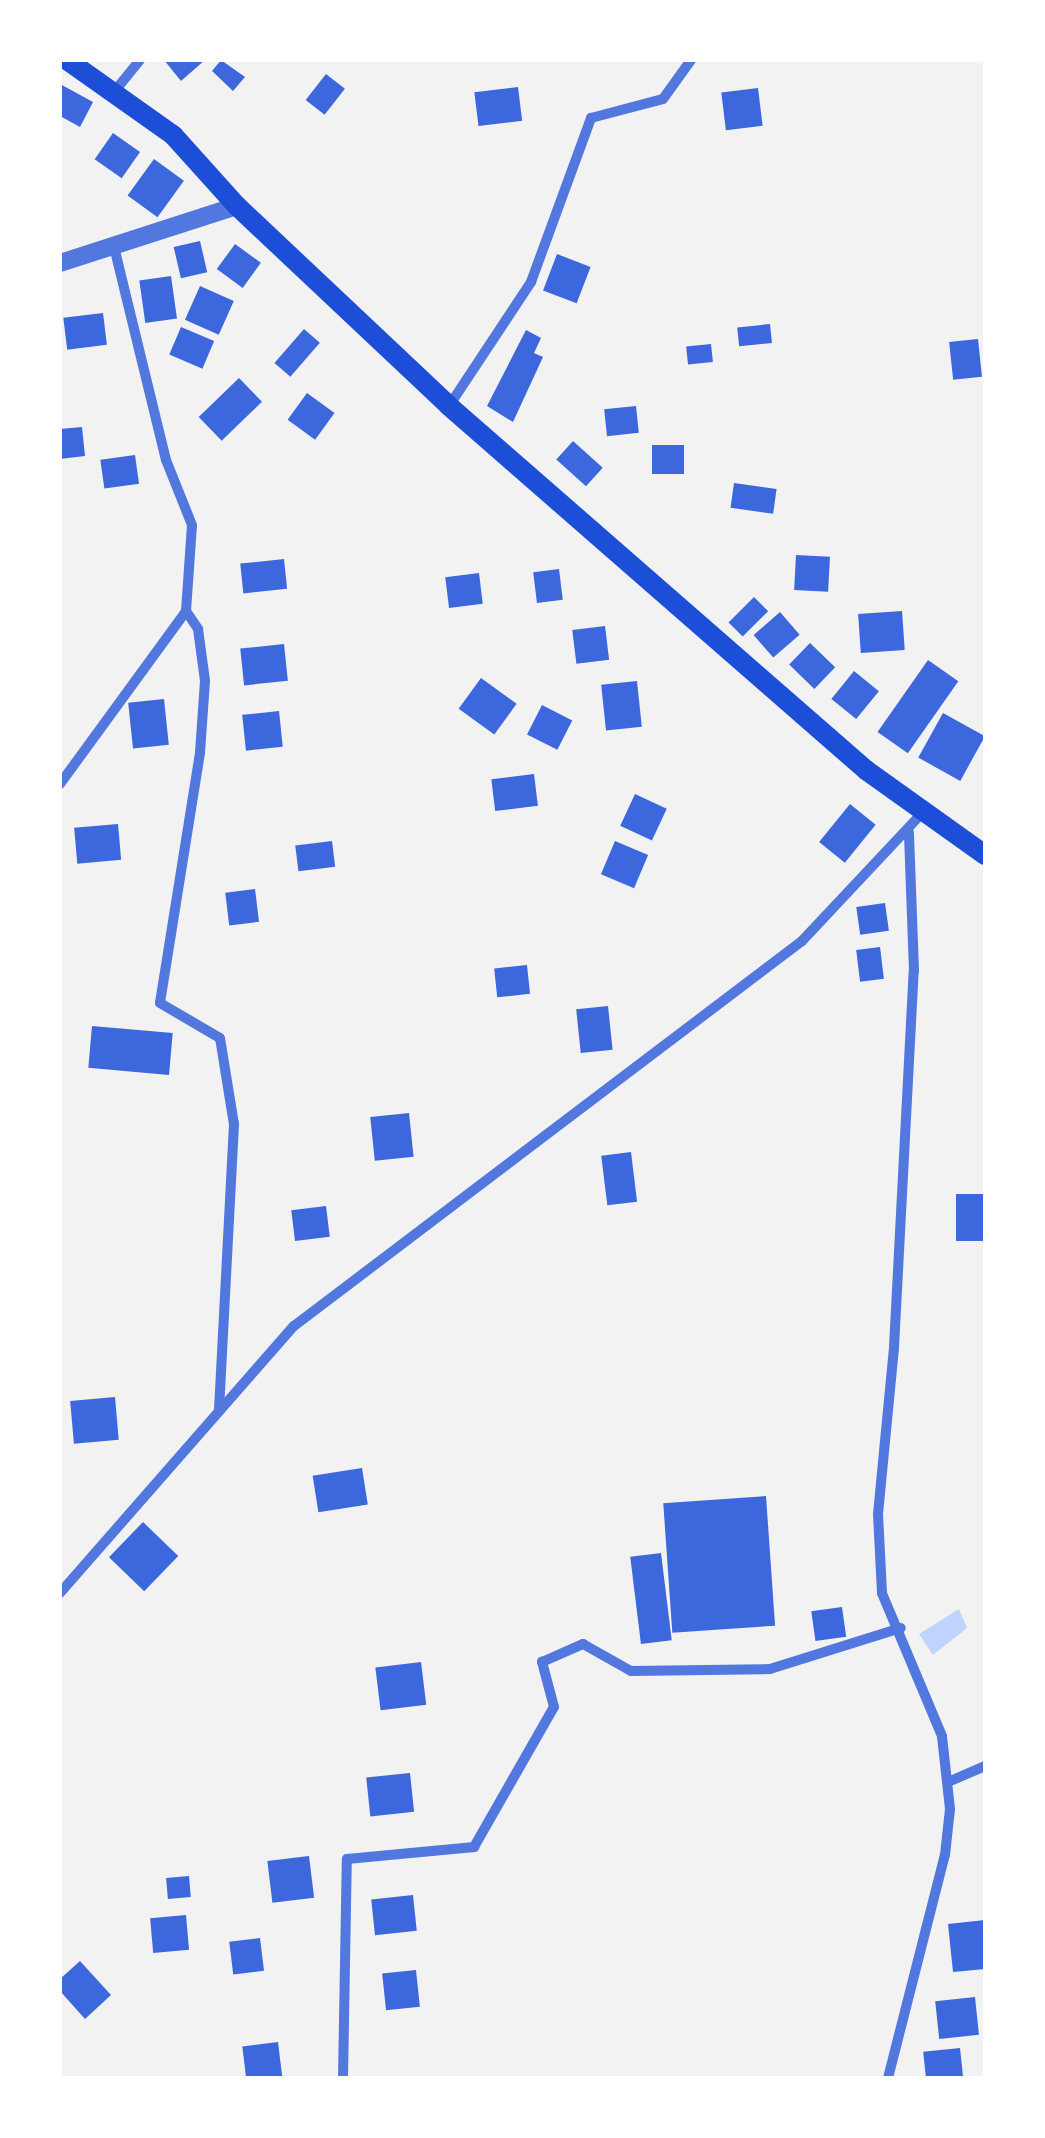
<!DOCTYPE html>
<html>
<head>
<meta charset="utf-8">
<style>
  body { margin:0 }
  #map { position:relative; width:1045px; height:2138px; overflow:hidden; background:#f2f2f2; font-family:"Source Sans 3",sans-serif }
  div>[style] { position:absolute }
  .water>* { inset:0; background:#bfd3fe }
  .building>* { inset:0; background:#3d67dc; transform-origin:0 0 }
  .minor>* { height:10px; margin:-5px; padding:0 5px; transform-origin:5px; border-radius:5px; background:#5277de }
  .tertiary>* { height:18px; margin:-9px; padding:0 9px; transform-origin:9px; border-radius:9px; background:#5277de }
  .secondary>* { height:20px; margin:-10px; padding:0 10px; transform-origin:10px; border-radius:10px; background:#1d4ed8 }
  span { translate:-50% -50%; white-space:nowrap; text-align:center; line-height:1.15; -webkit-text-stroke:8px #fff; paint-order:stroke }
  .frame { position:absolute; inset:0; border:62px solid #fff; pointer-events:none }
</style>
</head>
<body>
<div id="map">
  <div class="water">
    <div style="clip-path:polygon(959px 1609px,967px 1628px,933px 1655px,919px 1634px)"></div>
  </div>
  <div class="building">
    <div style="clip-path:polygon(164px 60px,205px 60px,181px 81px)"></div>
    <div style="clip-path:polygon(221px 60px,245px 77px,233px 91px,212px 71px)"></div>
    <div style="left:326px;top:74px;width:24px;height:33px;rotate:38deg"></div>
    <div style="clip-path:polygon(60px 84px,93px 102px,80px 127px,60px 116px)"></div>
    <div style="left:518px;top:87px;width:34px;height:44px;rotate:83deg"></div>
    <div style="left:758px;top:88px;width:38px;height:37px;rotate:83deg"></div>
    <div style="left:113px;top:133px;width:33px;height:32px;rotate:35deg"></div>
    <div style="left:154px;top:159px;width:37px;height:45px;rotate:36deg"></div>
    <div style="left:200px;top:241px;width:32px;height:27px;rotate:77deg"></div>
    <div style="left:235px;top:244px;width:32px;height:31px;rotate:36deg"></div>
    <div style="left:557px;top:254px;width:36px;height:39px;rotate:21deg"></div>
    <div style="left:171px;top:276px;width:43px;height:32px;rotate:82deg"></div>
    <div style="left:200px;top:286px;width:37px;height:37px;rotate:24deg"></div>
    <div style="left:103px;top:313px;width:32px;height:40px;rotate:83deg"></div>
    <div style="left:770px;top:324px;width:19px;height:33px;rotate:84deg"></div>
    <div style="left:181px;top:327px;width:36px;height:30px;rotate:23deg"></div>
    <div style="left:304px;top:329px;width:21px;height:45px;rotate:41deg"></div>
    <div style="clip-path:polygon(526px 330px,541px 338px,534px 353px,543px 357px,513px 422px,487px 406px)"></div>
    <div style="left:978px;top:339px;width:38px;height:29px;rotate:84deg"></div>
    <div style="left:711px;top:344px;width:18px;height:25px;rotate:84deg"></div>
    <div style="left:239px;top:378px;width:33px;height:56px;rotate:46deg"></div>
    <div style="left:307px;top:393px;width:34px;height:33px;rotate:36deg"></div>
    <div style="left:636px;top:406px;width:27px;height:32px;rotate:84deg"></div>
    <div style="clip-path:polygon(82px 427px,85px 456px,60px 459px,60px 429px)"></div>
    <div style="left:573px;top:441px;width:40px;height:25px;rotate:42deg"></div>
    <div style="left:652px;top:445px;width:32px;height:29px"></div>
    <div style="left:135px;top:455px;width:29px;height:35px;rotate:82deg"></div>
    <div style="left:734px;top:483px;width:43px;height:25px;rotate:8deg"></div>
    <div style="left:796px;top:555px;width:34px;height:35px;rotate:3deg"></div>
    <div style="left:284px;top:559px;width:30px;height:44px;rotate:84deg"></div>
    <div style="left:559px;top:569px;width:31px;height:26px;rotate:83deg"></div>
    <div style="left:479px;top:573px;width:31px;height:34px;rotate:83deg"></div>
    <div style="left:754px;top:597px;width:20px;height:36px;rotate:45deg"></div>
    <div style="left:902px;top:611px;width:39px;height:44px;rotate:86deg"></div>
    <div style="left:780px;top:612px;width:30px;height:35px;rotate:49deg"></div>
    <div style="left:605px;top:626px;width:34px;height:33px;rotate:83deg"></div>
    <div style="left:810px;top:643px;width:35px;height:30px;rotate:44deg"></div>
    <div style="left:284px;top:644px;width:37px;height:44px;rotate:84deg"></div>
    <div style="left:928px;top:660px;width:37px;height:88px;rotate:35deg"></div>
    <div style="left:854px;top:671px;width:32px;height:36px;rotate:39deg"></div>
    <div style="left:481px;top:678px;width:44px;height:38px;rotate:36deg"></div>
    <div style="left:637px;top:681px;width:46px;height:36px;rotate:84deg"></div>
    <div style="left:164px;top:699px;width:46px;height:36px;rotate:84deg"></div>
    <div style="left:542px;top:705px;width:34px;height:33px;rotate:27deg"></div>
    <div style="left:279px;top:711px;width:36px;height:37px;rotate:84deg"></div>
    <div style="left:943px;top:713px;width:48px;height:51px;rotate:29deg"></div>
    <div style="left:534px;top:774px;width:32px;height:43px;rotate:83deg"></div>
    <div style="left:635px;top:794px;width:35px;height:35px;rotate:25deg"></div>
    <div style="left:850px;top:804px;width:33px;height:49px;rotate:39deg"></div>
    <div style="left:118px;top:824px;width:36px;height:44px;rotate:85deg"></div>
    <div style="left:332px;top:841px;width:26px;height:37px;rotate:83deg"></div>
    <div style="left:615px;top:841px;width:36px;height:36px;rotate:23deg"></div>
    <div style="left:255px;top:889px;width:33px;height:30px;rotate:83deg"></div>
    <div style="left:885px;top:903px;width:28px;height:29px;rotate:82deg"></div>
    <div style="left:880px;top:947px;width:32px;height:24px;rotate:83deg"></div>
    <div style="left:527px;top:965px;width:29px;height:33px;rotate:84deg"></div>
    <div style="left:608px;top:1006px;width:44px;height:32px;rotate:84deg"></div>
    <div style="left:92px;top:1026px;width:81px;height:42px;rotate:5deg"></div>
    <div style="left:409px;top:1113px;width:44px;height:39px;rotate:84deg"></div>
    <div style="left:631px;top:1152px;width:50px;height:30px;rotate:83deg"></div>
    <div style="left:985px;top:1194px;width:47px;height:29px;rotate:90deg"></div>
    <div style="left:326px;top:1206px;width:31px;height:35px;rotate:83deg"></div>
    <div style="left:115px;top:1397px;width:43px;height:45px;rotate:85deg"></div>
    <div style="left:362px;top:1468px;width:37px;height:50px;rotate:81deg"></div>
    <div style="left:766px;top:1496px;width:130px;height:103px;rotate:86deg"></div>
    <div style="left:143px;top:1522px;width:49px;height:49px;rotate:44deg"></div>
    <div style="left:661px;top:1553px;width:88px;height:31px;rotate:83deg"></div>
    <div style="left:842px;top:1607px;width:30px;height:31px;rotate:82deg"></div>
    <div style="left:421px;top:1662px;width:43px;height:46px;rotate:83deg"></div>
    <div style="left:410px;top:1773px;width:39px;height:44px;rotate:84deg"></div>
    <div style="left:309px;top:1856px;width:42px;height:42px;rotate:83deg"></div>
    <div style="left:189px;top:1876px;width:21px;height:23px;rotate:85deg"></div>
    <div style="left:413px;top:1895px;width:36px;height:42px;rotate:84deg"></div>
    <div style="left:186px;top:1915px;width:35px;height:36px;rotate:85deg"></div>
    <div style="clip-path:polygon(985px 1920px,985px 1969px,953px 1972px,948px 1924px)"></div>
    <div style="left:260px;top:1938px;width:33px;height:31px;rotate:83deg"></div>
    <div style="clip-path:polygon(80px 1961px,111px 1995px,85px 2019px,60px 1991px,60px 1979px)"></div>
    <div style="left:416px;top:1970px;width:37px;height:34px;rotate:84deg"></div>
    <div style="left:975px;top:1997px;width:38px;height:40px;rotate:84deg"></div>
    <div style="left:278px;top:2042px;width:35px;height:36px;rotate:83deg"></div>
    <div style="left:960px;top:2048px;width:29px;height:37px;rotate:84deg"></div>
  </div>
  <div class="minor">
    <div style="left:114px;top:92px;width:41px;rotate:-50.9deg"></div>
    <div style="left:449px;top:406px;width:149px;rotate:-56.5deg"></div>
    <div style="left:531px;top:282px;width:175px;rotate:-69.9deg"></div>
    <div style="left:591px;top:118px;width:74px;rotate:-14.8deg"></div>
    <div style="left:663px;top:99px;width:48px;rotate:-54.3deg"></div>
    <div style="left:186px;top:611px;width:22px;rotate:56deg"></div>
    <div style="left:198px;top:629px;width:52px;rotate:82.3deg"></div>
    <div style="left:205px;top:681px;width:72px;rotate:94deg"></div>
    <div style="left:200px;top:753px;width:253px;rotate:99.1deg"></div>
    <div style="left:160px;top:1003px;width:69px;rotate:30.3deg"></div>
    <div style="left:220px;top:1038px;width:87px;rotate:80.8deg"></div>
    <div style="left:234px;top:1124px;width:286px;rotate:93deg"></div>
    <div style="left:60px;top:784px;width:214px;rotate:-53.9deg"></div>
    <div style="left:186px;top:611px;width:86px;rotate:-86deg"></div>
    <div style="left:192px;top:525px;width:70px;rotate:-111.8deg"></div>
    <div style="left:166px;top:460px;width:219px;rotate:-103.7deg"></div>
    <div style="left:60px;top:1593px;width:355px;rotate:-48.8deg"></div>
    <div style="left:294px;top:1326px;width:637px;rotate:-37.16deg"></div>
    <div style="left:802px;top:941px;width:175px;rotate:-46.8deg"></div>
    <div style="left:948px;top:1782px;width:40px;rotate:-23.4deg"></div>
    <div style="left:343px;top:2078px;width:219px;rotate:-89deg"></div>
    <div style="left:347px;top:1859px;width:128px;rotate:-5.4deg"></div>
    <div style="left:474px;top:1847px;width:161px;rotate:-60.3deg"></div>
    <div style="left:554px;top:1707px;width:47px;rotate:-104.9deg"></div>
    <div style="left:542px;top:1662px;width:45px;rotate:-23.7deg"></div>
    <div style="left:583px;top:1644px;width:55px;rotate:29.4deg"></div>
    <div style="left:631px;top:1671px;width:139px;rotate:-0.8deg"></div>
    <div style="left:770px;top:1669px;width:137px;rotate:-17.4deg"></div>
    <div style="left:888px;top:2078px;width:230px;rotate:-75.7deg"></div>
    <div style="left:945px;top:1855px;width:46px;rotate:-83.8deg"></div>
    <div style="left:950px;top:1809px;width:73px;rotate:-96.3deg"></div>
    <div style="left:942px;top:1736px;width:155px;rotate:-112.8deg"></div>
    <div style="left:882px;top:1593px;width:79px;rotate:-92.9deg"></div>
    <div style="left:878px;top:1514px;width:168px;rotate:-84.5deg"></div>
    <div style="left:894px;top:1347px;width:377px;rotate:-87deg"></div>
    <div style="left:914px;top:971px;width:139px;rotate:-92.1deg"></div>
  </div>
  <div class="tertiary">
    <div style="left:60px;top:263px;width:186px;rotate:-17.9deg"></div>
  </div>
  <div class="secondary">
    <div style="left:67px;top:60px;width:130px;rotate:35.3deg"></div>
    <div style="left:173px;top:135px;width:96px;rotate:48deg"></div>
    <div style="left:237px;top:206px;width:291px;rotate:43.3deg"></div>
    <div style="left:449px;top:406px;width:554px;rotate:41.12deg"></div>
    <div style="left:866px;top:770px;width:146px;rotate:35.5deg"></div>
  </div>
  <div class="frame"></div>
</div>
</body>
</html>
